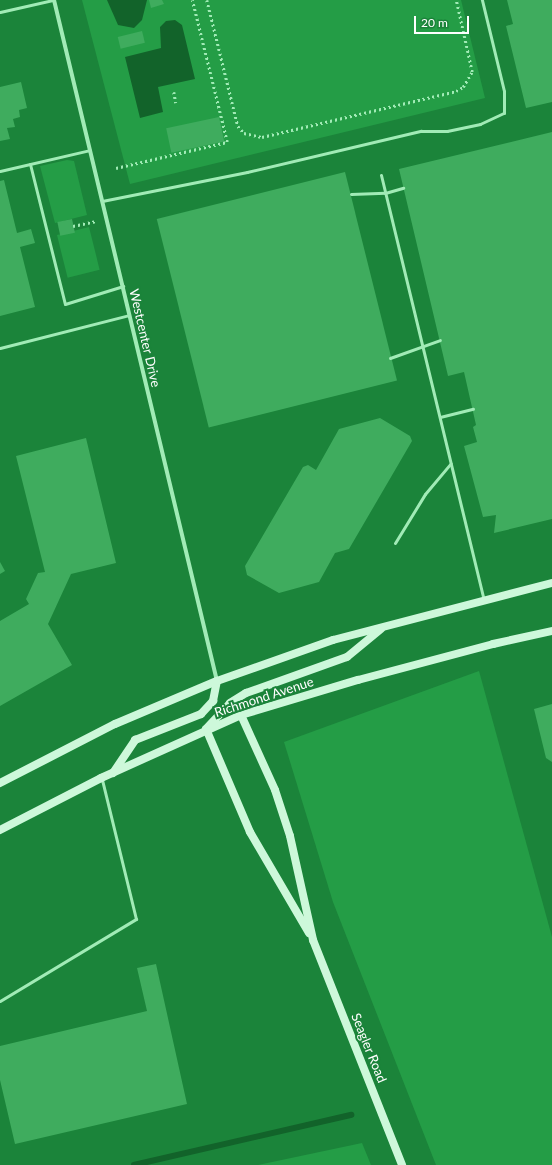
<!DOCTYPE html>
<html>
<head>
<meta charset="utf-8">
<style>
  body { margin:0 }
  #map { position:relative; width:552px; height:1165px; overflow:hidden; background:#1b843a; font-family:Lato,sans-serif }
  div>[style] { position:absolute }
  .green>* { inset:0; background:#249d46; transform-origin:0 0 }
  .water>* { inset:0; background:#12632a }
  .stream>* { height:5.5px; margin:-2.75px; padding:0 2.75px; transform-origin:2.75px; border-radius:2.75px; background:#12632a }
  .building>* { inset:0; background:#3fac5e; transform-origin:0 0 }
  .path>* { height:2.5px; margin-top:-1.25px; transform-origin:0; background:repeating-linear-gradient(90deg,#a1ebb6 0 2px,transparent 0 5px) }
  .lane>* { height:3px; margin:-1.5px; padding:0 1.5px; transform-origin:1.5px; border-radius:1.5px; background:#a1ebb6 }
  .street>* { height:4px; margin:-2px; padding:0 2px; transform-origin:2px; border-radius:2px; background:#a1ebb6 }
  .secondary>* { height:8px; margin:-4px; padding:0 4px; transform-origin:4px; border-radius:4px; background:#cdf8da }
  span { translate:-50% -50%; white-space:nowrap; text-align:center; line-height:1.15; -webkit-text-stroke:4px #1b843a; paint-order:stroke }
  .street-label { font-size:13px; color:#fff }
  .scale { position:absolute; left:414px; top:16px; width:55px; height:18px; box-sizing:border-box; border:2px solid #fff; border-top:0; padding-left:5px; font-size:12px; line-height:14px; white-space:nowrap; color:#fff; -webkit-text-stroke:3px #1b843a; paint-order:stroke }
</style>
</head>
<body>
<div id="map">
  <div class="green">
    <div style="clip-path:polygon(82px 0,461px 0,485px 98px,130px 184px)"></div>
    <div style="clip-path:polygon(67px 160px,74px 161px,87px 215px,55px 223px,40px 166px)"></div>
    <div style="left:89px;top:227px;width:44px;height:33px;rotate:76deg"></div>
    <div style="clip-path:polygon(479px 671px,552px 937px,552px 1165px,436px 1165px,333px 902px,284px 742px)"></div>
    <div style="clip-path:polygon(362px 1143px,371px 1165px,258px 1165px)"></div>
  </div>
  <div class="water">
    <div style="clip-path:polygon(107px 0,147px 0,142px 20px,134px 28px,118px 25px)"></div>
    <div style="clip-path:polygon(175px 20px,182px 25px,195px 79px,158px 87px,163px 112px,140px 118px,125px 57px,161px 48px,160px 27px,166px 21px)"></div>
  </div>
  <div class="stream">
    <div style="left:134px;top:1165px;width:223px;rotate:-13deg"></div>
  </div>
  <div class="building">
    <div style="clip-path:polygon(149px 0,162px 0,164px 4px,151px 8px)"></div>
    <div style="clip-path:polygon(507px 0,552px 0,552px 102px,526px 108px,506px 26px,513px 24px)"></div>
    <div style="left:142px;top:31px;width:12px;height:25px;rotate:76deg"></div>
    <div style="clip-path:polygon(21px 82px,27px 108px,19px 110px,20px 117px,13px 119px,15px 127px,7px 128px,10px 139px,0 141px,0 87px)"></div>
    <div style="left:219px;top:117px;width:25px;height:54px;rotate:78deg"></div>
    <div style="clip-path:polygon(552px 132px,552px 519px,494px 533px,496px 515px,483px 517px,464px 446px,477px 442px,473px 427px,476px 425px,464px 372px,448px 376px,399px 169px)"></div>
    <div style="left:345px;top:172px;width:215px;height:194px;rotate:76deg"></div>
    <div style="clip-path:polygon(4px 180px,17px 233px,31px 229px,35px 243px,20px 247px,35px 307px,0 316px,0 181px)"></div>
    <div style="left:72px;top:219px;width:14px;height:15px;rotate:78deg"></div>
    <div style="clip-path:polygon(380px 418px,410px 436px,412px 441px,349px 549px,335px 553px,319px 582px,279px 593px,247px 575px,245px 566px,303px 467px,308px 465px,316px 470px,339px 429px)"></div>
    <div style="clip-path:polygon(86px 438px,116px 563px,71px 574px,48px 624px,72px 665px,0 706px,0 621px,29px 604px,26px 599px,38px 573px,45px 572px,16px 456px)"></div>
    <div style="clip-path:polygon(0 562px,5px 571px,0 574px)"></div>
    <div style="clip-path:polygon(552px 704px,552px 762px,546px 758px,534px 709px)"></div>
    <div style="clip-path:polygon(156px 964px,187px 1104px,15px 1144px,0 1080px,0 1046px,147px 1011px,137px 968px)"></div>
  </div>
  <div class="path">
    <div style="left:207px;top:0;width:130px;rotate:76.2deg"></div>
    <div style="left:238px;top:126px;width:9px;rotate:49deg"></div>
    <div style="left:244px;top:133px;width:18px;rotate:13deg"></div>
    <div style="left:262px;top:137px;width:199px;rotate:-13.3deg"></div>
    <div style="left:456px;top:91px;width:8px;rotate:-30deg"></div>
    <div style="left:463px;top:87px;width:17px;rotate:-59deg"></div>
    <div style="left:472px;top:72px;width:74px;rotate:-102.5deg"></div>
    <div style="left:174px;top:92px;width:11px;rotate:80deg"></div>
    <div style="left:116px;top:168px;width:114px;rotate:-13.2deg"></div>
    <div style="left:227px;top:142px;width:146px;rotate:-103.8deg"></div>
    <div style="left:73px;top:226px;width:24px;rotate:-12deg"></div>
  </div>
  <div class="lane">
    <div style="left:0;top:12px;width:54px;rotate:-12.8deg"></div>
    <div style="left:30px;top:164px;width:144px;rotate:76deg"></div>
    <div style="left:65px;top:304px;width:61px;rotate:-17.2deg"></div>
    <div style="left:0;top:171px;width:92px;rotate:-13.1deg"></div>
    <div style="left:381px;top:175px;width:437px;rotate:76.4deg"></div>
    <div style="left:351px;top:194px;width:34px;rotate:-2deg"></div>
    <div style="left:385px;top:193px;width:19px;rotate:-16deg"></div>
    <div style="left:102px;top:201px;width:148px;rotate:-11.3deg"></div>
    <div style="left:247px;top:172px;width:179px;rotate:-13.3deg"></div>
    <div style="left:421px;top:131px;width:26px"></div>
    <div style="left:447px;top:131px;width:34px;rotate:-12deg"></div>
    <div style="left:480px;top:124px;width:26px;rotate:-25deg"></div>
    <div style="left:504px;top:113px;width:22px;rotate:-90deg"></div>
    <div style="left:504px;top:91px;width:94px;rotate:-103.6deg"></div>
    <div style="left:0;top:348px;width:133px;rotate:-14.3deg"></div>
    <div style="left:390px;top:358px;width:53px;rotate:-19.8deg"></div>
    <div style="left:440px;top:417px;width:34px;rotate:-14deg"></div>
    <div style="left:395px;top:543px;width:57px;rotate:-58.5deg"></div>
    <div style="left:425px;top:494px;width:40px;rotate:-50deg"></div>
    <div style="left:0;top:1001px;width:159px;rotate:-31.1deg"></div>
    <div style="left:136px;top:919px;width:143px;rotate:-103.7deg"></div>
  </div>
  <div class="street">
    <div style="left:54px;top:0;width:700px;rotate:76.54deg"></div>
  </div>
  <div class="secondary">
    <div style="left:241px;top:715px;width:82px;rotate:65.6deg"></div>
    <div style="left:275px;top:790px;width:48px;rotate:71.9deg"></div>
    <div style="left:290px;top:836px;width:107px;rotate:77.5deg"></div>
    <div style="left:313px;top:940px;width:242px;rotate:68.4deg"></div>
    <div style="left:113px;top:773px;width:40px;rotate:-56deg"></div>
    <div style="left:135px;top:740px;width:71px;rotate:-21.5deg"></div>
    <div style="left:201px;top:714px;width:18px;rotate:-47deg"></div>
    <div style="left:213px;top:701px;width:20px;rotate:-79deg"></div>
    <div style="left:0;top:783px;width:129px;rotate:-27.2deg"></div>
    <div style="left:115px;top:724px;width:111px;rotate:-22.9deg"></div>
    <div style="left:217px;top:681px;width:123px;rotate:-19.5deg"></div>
    <div style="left:333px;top:640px;width:226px;rotate:-14.6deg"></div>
    <div style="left:0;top:830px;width:114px;rotate:-27.2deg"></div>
    <div style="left:101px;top:778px;width:154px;rotate:-24.2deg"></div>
    <div style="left:241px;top:715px;width:122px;rotate:-16.7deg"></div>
    <div style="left:358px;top:680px;width:140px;rotate:-14.9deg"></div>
    <div style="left:493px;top:644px;width:60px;rotate:-12.4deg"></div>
    <div style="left:309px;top:933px;width:117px;rotate:-120.3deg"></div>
    <div style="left:250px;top:832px;width:112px;rotate:-113.1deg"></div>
    <div style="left:206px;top:729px;width:35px;rotate:-47deg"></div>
    <div style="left:230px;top:703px;width:19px;rotate:-32deg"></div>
    <div style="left:246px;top:693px;width:107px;rotate:-19.6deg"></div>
    <div style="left:347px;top:657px;width:44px;rotate:-39.5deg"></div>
  </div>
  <div class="street-label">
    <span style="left:145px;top:338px;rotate:77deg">Westcenter Drive</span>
    <span style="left:264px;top:697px;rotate:-18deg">Richmond Avenue</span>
    <span style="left:369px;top:1048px;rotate:68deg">Seagler Road</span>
  </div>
  <div class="scale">20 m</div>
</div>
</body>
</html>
